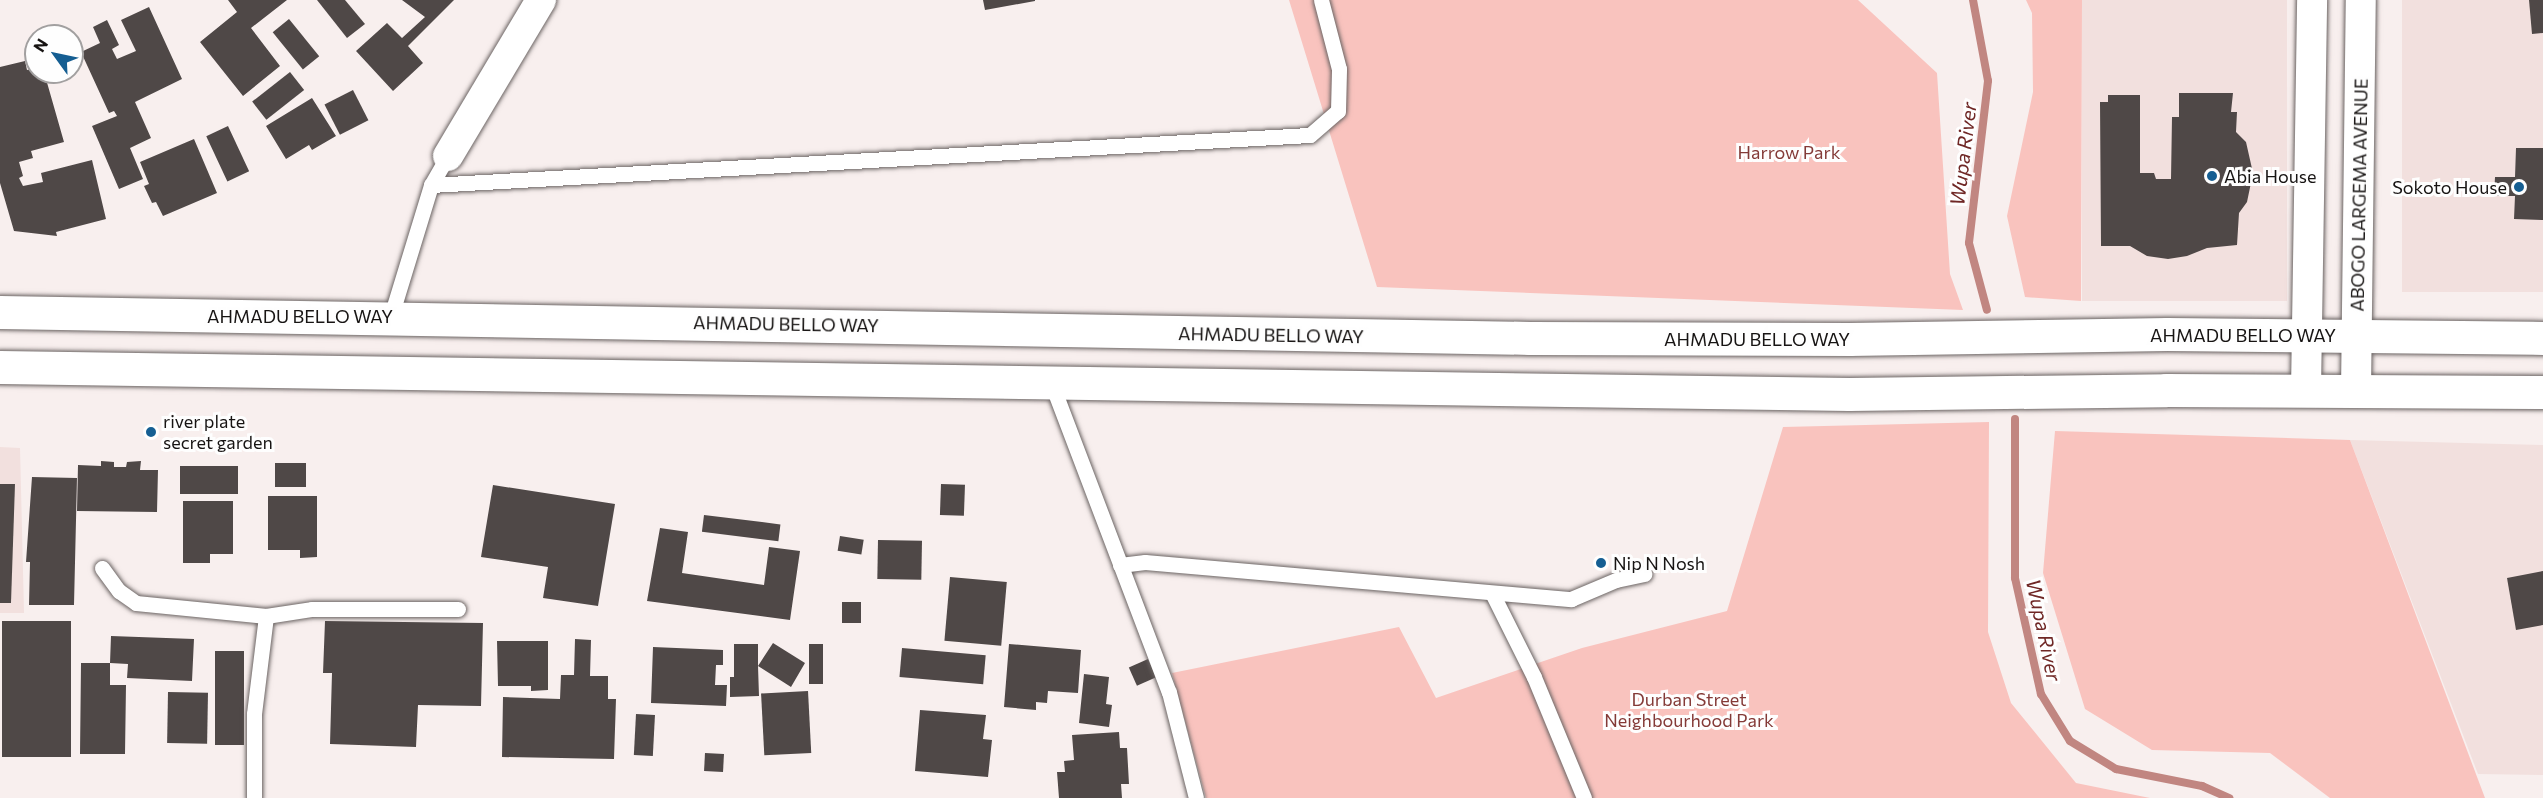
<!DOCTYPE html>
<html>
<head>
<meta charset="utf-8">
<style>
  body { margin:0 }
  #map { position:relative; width:2543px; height:798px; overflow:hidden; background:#f8efee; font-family:Commissioner,sans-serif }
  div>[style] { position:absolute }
  .built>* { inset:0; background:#f2e0de; transform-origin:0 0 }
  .green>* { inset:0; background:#f9c3be }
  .stream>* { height:8px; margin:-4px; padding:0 4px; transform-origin:4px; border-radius:4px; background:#c18681 }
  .building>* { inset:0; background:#4f4847; transform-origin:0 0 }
  .roads { filter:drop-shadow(0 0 2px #6b6463) drop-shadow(0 0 2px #6b6463) }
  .lane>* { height:15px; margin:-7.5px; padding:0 7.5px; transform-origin:7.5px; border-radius:7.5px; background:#fff }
  .street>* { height:30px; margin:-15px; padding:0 15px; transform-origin:15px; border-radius:15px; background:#fff }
  .primary>* { height:33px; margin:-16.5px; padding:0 16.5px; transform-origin:16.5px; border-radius:16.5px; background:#fff }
  .dots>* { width:16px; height:16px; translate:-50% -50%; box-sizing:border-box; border:3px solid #fefefe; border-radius:50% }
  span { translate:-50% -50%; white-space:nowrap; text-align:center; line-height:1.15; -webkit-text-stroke:6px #fefefe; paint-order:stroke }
  .park-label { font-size:18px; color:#843a37 }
  .poi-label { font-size:18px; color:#171413 }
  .left { translate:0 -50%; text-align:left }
  .right { translate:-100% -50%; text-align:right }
  .street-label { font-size:18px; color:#171413 }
  .water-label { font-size:20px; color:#6f2725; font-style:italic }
  .north { position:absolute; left:24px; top:24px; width:60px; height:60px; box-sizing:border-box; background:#fefefe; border:2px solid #a2a0a0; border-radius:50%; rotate:303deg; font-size:16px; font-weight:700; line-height:24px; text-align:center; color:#171413 }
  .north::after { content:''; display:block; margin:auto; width:21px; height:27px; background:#155e92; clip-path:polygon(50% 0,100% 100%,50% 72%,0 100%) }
</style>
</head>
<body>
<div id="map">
  <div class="built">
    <div style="left:2082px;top:0;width:205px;height:301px"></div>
    <div style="left:2402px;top:0;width:141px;height:292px"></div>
    <div style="clip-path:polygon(2350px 440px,2543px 445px,2543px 775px,2478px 774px)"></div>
    <div style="clip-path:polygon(0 447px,20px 448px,24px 613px,0 613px)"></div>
  </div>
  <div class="green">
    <div style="clip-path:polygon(1289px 0,1858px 0,1937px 73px,1950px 274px,1963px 310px,1377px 287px)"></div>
    <div style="clip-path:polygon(2026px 0,2082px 0,2081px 301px,2025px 297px,2007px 216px,2033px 92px,2032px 13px)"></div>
    <div style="clip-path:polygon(1989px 422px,1988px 632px,2011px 703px,2076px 783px,2150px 798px,1206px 798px,1172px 673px,1399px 627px,1436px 698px,1582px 648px,1727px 611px,1783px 427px)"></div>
    <div style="clip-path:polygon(2055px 431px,2350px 440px,2485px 798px,2330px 798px,2270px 753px,2152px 750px,2085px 709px,2043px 573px)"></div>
  </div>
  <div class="stream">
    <div style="left:1973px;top:0;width:82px;rotate:79.5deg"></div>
    <div style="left:1988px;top:81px;width:163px;rotate:96.7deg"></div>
    <div style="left:1969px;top:243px;width:69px;rotate:75deg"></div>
    <div style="left:2015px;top:419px;width:159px;rotate:90deg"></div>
    <div style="left:2015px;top:578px;width:119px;rotate:77.4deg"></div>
    <div style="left:2041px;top:694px;width:55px;rotate:58.3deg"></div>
    <div style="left:2070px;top:741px;width:54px;rotate:31.3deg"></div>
    <div style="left:2116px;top:769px;width:88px;rotate:11.2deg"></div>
    <div style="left:2202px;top:786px;width:30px;rotate:24deg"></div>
  </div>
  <div class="building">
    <div style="clip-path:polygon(228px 0,287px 0,251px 28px,280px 66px,243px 96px,200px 42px,237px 12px)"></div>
    <div style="clip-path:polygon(317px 0,345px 0,365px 24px,347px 38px)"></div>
    <div style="clip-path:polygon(402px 0,454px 0,408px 46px,423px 63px,393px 91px,356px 51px,387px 23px,402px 38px,425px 17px)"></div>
    <div style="clip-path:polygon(983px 0,1035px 0,1035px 1px,985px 10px)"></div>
    <div style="clip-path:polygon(2529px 0,2543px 0,2543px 33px,2532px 34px)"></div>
    <div style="clip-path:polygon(149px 7px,182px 79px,135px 102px,151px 138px,130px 148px,143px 179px,119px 189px,92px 126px,117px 116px,114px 111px,109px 113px,81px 52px,100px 43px,93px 27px,107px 20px,119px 45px,112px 49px,117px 59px,136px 51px,121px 20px)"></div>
    <div style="left:289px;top:19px;width:48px;height:21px;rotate:51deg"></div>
    <div style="clip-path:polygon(25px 61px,27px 70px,36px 68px,36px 72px,44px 72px,64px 142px,31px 151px,33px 158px,19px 162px,23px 176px,19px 178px,23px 186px,43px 182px,41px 173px,92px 160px,106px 219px,56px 232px,57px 236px,14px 231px,0 183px,0 67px)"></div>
    <div style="left:290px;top:72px;width:23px;height:48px;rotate:52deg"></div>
    <div style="left:353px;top:90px;width:34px;height:32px;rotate:63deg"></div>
    <div style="clip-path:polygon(2179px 93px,2233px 93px,2231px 112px,2237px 112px,2236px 132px,2246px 142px,2253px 173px,2247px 202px,2239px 213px,2237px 245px,2207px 248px,2187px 256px,2168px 259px,2147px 256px,2130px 246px,2101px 246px,2100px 102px,2108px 102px,2108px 95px,2140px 95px,2140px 173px,2154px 173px,2156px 179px,2171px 179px,2172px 117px,2179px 117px)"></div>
    <div style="clip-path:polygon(312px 98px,336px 136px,312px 150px,309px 145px,286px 159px,266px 126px)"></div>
    <div style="left:228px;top:126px;width:50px;height:24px;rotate:65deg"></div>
    <div style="clip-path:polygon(194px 139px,217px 193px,163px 216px,156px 202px,152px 203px,144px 186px,149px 184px,140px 162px)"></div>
    <div style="clip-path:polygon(2516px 148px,2543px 148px,2543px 220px,2514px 219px,2515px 196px,2494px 196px,2495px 177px,2515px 177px)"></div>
    <div style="clip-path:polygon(101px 461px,114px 462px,114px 467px,126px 467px,127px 462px,141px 461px,140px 470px,158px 470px,157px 512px,77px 511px,78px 465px,101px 466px)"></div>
    <div style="left:275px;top:463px;width:31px;height:24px"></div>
    <div style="left:238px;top:466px;width:28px;height:58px;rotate:90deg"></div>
    <div style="clip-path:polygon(32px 477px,77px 478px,74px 605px,29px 605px,30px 562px,26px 562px)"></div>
    <div style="clip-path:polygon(0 484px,15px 484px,11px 603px,0 603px)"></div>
    <div style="left:941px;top:484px;width:24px;height:31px;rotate:2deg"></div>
    <div style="clip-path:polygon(493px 485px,615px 504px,598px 606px,543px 598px,548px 567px,481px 557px)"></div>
    <div style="clip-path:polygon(268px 496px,317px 496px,317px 557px,300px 558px,300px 550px,268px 550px)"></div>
    <div style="clip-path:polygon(183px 501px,233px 501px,233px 554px,210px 554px,210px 563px,183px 563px)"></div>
    <div style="left:704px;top:515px;width:77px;height:17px;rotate:7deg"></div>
    <div style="clip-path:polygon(660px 528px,688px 532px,682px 573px,764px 585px,769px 547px,800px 551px,790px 620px,647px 601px)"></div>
    <div style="left:840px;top:536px;width:24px;height:15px;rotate:9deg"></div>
    <div style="left:878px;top:540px;width:44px;height:39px;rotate:1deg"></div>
    <div style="clip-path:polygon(2543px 571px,2543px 625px,2516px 630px,2507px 578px)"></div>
    <div style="left:950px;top:577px;width:57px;height:64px;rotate:5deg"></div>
    <div style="left:842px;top:602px;width:19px;height:21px"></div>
    <div style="left:2px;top:621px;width:69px;height:136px"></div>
    <div style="clip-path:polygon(325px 621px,483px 623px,481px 706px,418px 705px,416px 747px,330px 744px,332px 673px,323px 673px)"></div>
    <div style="clip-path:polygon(111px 636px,194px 639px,192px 681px,127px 678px,128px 664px,110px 663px)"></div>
    <div style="clip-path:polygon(575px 639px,591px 640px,590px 676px,608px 676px,608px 699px,616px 699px,614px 759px,502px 757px,503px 697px,560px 699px,561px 675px,574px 675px)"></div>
    <div style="clip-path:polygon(497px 641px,548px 641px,548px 690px,531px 691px,531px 686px,498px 686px)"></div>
    <div style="clip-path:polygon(773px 643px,805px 663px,791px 687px,758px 666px,759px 696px,730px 697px,730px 677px,734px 677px,734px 644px,758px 644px,758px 666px)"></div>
    <div style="left:809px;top:644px;width:14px;height:40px"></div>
    <div style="clip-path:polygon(1009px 644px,1081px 650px,1078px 693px,1048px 691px,1047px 703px,1036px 702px,1036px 710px,1004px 707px)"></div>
    <div style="clip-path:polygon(653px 647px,723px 650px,723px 665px,716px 665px,715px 685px,727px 685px,726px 706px,651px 703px)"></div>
    <div style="left:902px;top:648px;width:84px;height:29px;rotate:5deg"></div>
    <div style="left:215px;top:651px;width:29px;height:94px"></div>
    <div style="left:1148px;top:659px;width:20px;height:21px;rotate:66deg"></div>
    <div style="clip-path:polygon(81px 663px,110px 663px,110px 685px,126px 685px,125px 754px,80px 754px)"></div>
    <div style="clip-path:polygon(1084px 674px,1109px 677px,1106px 704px,1112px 705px,1109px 727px,1079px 723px)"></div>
    <div style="left:808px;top:691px;width:62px;height:47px;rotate:87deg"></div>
    <div style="left:168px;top:692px;width:40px;height:51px;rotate:1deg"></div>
    <div style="clip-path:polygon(920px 710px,986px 715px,983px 739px,992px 740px,988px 777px,915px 771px)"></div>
    <div style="left:636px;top:714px;width:19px;height:41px;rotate:3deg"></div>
    <div style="clip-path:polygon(1119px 732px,1120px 748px,1127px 748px,1129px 784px,1121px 784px,1122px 798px,1059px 798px,1057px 772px,1065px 772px,1064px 761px,1074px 760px,1072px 735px)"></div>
    <div style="left:705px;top:753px;width:19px;height:18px;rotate:3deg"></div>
  </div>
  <div class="roads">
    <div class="lane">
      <div style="left:431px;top:185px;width:880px;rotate:-3.26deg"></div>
      <div style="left:1310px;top:135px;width:37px;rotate:-41deg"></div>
      <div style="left:1338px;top:111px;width:42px;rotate:-88.6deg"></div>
      <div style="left:1339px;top:69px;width:71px;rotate:-104.6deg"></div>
      <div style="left:391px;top:316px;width:137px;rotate:-73deg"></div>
      <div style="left:431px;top:185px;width:34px;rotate:-60deg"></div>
      <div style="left:1051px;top:382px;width:332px;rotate:69.2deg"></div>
      <div style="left:1169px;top:692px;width:109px;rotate:75.7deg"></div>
      <div style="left:1120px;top:565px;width:25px;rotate:-7deg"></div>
      <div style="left:1145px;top:562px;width:428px;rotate:5deg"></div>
      <div style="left:1571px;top:599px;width:49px;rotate:-22.9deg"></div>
      <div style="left:1616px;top:580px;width:29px;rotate:-12deg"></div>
      <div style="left:102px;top:568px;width:29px;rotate:54deg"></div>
      <div style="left:119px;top:591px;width:21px;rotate:35deg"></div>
      <div style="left:136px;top:603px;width:131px;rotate:5.7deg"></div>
      <div style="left:266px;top:616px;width:99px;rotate:97deg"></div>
      <div style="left:254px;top:714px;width:84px;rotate:90deg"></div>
      <div style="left:1492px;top:593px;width:94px;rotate:63.4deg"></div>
      <div style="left:1534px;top:677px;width:131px;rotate:67.5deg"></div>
      <div style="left:266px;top:616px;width:47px;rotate:-8.7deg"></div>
      <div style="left:312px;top:609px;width:146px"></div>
    </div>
    <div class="street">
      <div style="left:448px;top:156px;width:182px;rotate:-59.2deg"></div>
      <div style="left:2306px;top:390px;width:390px;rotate:-89.1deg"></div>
      <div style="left:2356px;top:390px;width:390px;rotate:-89.3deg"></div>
    </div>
    <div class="primary">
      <div style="left:0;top:312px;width:1530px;rotate:0.97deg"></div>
      <div style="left:1530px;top:338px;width:319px;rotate:0.2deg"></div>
      <div style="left:1849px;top:339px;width:318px;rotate:-0.9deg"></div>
      <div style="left:2167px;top:334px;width:376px;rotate:0.6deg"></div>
      <div style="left:0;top:367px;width:1849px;rotate:0.84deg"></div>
      <div style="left:1849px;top:394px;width:317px;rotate:-0.7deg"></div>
      <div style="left:2166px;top:390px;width:377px;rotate:0.3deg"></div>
    </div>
  </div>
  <div class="dots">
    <div style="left:2212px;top:176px;background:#155e92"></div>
    <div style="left:2519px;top:187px;background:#155e92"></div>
    <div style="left:151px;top:432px;background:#155e92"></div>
    <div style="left:1601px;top:563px;background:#155e92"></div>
  </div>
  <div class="park-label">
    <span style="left:1789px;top:152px">Harrow Park</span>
    <span style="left:1689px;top:710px">Durban Street<br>Neighbourhood Park</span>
  </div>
  <div class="poi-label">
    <span class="left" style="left:2224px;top:176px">Abia House</span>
    <span class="right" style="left:2507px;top:187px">Sokoto House</span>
    <span class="left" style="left:163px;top:432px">river plate<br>secret garden</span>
    <span class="left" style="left:1613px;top:563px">Nip N Nosh</span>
  </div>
  <div class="street-label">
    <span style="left:2359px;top:195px;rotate:-89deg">ABOGO LARGEMA AVENUE</span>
    <span style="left:300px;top:316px">AHMADU BELLO WAY</span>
    <span style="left:786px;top:324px;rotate:1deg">AHMADU BELLO WAY</span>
    <span style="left:1271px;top:335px;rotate:1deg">AHMADU BELLO WAY</span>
    <span style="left:2243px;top:335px">AHMADU BELLO WAY</span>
    <span style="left:1757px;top:339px">AHMADU BELLO WAY</span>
  </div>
  <div class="water-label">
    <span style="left:1963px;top:154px;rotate:-83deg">Wupa River</span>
    <span style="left:2044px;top:630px;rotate:78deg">Wupa River</span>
  </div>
  <div class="north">N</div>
</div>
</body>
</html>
